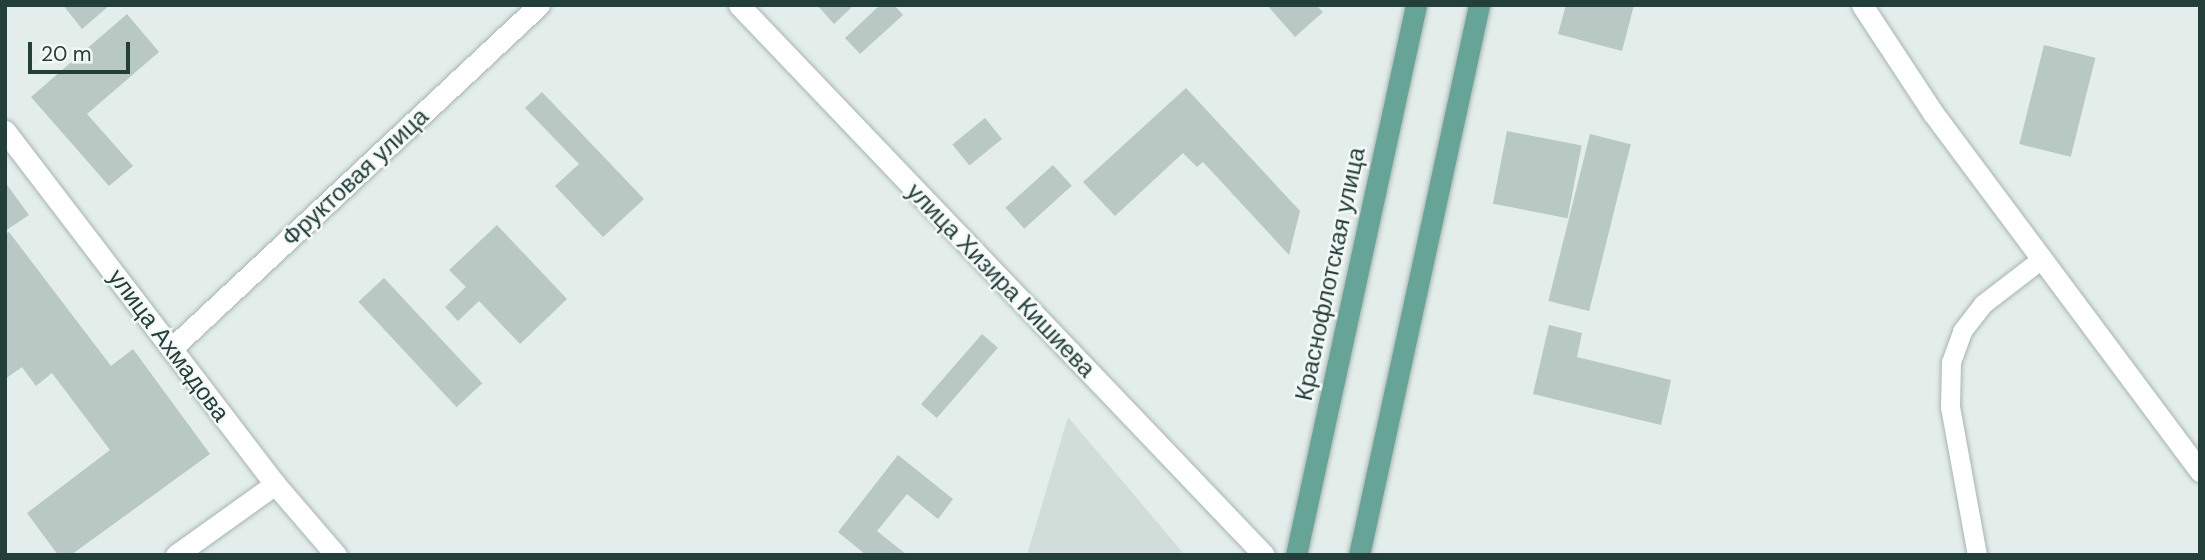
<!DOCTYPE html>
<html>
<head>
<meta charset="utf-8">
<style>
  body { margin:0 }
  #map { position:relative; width:2205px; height:560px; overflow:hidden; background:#e3ede9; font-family:"DM Sans",sans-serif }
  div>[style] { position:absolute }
  .built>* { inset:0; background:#d1ddd8 }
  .building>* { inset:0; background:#b8c8c2; transform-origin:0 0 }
  .roads { filter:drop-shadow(0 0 2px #a5b5b1) drop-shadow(0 0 2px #a5b5b1) }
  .service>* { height:19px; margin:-9.5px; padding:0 9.5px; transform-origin:9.5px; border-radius:9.5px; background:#fff }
  .minor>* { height:21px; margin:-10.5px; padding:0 10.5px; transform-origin:10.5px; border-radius:10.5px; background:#fff }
  .tertiary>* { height:21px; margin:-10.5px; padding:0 10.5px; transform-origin:10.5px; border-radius:10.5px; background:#fff }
  .primary>* { height:21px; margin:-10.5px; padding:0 10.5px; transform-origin:10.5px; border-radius:10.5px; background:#66a498 }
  span { translate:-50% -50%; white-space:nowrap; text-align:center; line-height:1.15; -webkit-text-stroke:5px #f4f9f7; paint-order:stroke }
  .street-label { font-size:24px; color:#223f39 }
  .frame { position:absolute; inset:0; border:7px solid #223f39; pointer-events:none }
  .scale { position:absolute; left:28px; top:42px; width:102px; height:32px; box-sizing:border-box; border:4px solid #223f39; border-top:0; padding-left:9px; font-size:21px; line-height:24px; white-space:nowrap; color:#223f39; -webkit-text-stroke:5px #f4f9f7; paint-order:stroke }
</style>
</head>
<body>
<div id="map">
  <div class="built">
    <div style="clip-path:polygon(1068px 417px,1185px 555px,1027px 555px)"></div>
  </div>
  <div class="building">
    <div style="clip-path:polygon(63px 5px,110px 5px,82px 29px)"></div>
    <div style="clip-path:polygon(817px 5px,854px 5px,834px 24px)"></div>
    <div style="clip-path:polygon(880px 5px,894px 5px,903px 15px,860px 54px,845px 38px)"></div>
    <div style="clip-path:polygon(1267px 5px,1316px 5px,1323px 12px,1295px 37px)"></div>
    <div style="clip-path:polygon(1566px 5px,1634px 5px,1622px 51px,1558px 34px)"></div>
    <div style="clip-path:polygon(127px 14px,159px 52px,87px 114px,133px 166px,109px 186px,31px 97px)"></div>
    <div style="left:2044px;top:45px;width:53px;height:102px;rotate:14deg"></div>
    <div style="clip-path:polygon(1186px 88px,1300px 211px,1289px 255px,1203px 162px,1197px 167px,1183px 153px,1115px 216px,1083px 182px)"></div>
    <div style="clip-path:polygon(542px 92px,644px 199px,603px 237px,555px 186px,579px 164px,525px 108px)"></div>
    <div style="left:985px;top:118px;width:27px;height:42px;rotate:51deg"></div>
    <div style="left:1507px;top:131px;width:76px;height:74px;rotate:11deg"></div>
    <div style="left:1590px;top:134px;width:42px;height:172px;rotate:14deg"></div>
    <div style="left:1053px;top:165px;width:28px;height:64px;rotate:48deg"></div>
    <div style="clip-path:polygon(5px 182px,29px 215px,5px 231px)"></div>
    <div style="clip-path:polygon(497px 225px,567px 299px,520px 344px,479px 301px,458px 321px,445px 307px,466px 287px,449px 270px)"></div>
    <div style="clip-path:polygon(9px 232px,111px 366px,133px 349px,210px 454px,71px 555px,58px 555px,27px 513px,110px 450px,52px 373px,36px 386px,22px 367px,5px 379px,5px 234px)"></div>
    <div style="left:384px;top:278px;width:144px;height:35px;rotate:47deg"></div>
    <div style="clip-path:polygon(1549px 325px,1582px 333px,1577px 357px,1671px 380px,1661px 425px,1533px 394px)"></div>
    <div style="left:982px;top:334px;width:21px;height:93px;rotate:41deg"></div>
    <div style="clip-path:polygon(898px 455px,953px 499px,938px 519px,907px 494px,877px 531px,907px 555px,866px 555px,838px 532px)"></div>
  </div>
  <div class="roads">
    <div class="service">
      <div style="left:1977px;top:555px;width:151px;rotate:-100.3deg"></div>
      <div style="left:1950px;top:406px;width:44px;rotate:-88.7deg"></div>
      <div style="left:1951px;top:362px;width:33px;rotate:-70deg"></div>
      <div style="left:1962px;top:331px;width:34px;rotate:-52deg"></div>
      <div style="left:1983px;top:304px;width:72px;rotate:-37.7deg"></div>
    </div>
    <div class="minor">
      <div style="left:739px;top:5px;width:760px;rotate:46.33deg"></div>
      <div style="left:1862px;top:5px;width:129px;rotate:56.7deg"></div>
      <div style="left:1933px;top:113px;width:447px;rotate:53.3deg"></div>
      <div style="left:171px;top:349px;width:504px;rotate:-43.07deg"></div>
      <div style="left:176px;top:555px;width:122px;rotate:-35.6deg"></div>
    </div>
    <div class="tertiary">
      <div style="left:5px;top:131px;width:444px;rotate:52.6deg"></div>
      <div style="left:275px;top:484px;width:94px;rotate:49.3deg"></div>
    </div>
    <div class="primary">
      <div style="left:1296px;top:555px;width:563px;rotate:-77.69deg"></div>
      <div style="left:1359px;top:555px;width:563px;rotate:-77.69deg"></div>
    </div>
  </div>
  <div class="street-label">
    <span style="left:355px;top:177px;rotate:-43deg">Фруктовая улица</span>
    <span style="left:1330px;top:274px;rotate:-78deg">Краснофлотская улица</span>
    <span style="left:1001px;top:280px;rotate:46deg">улица Хизира Кишиева</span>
    <span style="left:169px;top:345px;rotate:53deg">улица Ахмадова</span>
  </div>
  <div class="frame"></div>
  <div class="scale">20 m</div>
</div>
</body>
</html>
